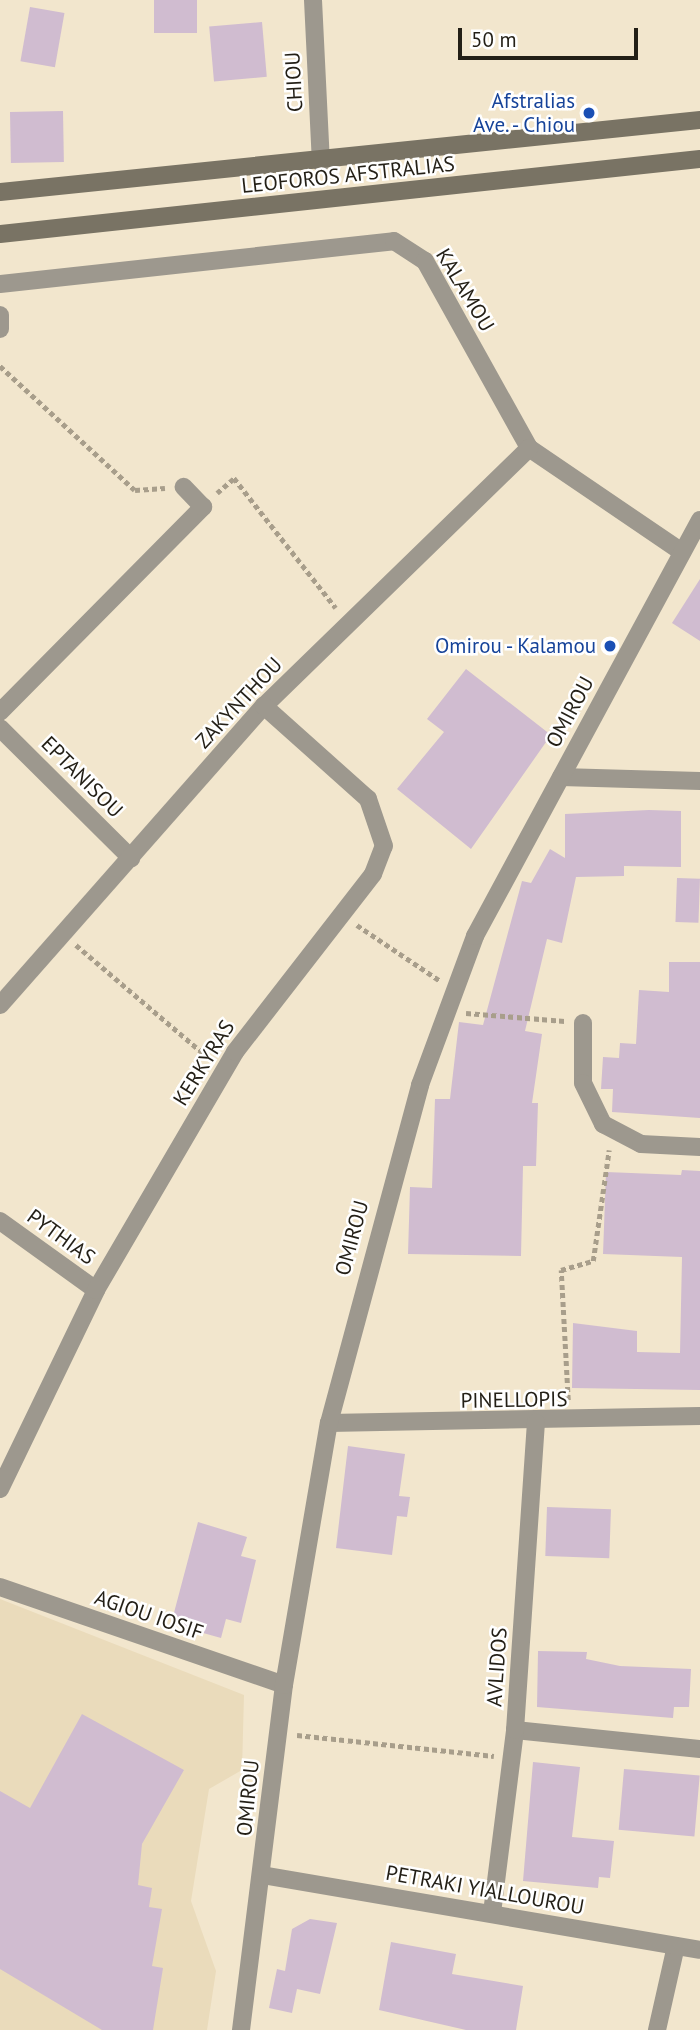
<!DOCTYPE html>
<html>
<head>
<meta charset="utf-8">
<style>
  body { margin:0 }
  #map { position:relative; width:700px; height:2030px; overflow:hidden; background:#f2e6cd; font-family:"PT Sans",sans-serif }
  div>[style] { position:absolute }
  .built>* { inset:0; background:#eadbbb }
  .building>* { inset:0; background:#d0bcd0; transform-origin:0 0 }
  .path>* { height:4.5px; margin-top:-2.25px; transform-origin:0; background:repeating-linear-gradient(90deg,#a89e8b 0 5px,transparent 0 8.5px) }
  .minor>* { height:18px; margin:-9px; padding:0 9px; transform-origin:9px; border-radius:9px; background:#9d988e }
  .tertiary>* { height:18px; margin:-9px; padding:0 9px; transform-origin:9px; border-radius:9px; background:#9d988e }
  .secondary>* { height:18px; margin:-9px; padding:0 9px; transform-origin:9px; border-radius:9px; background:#797364 }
  .dots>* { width:19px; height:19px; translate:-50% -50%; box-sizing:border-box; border:4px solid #fff; border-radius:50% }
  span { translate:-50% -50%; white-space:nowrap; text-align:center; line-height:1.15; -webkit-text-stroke:5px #fff; paint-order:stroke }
  .street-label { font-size:21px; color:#231f16 }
  .transit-label { font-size:21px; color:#164399 }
  .right { translate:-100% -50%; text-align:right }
  .scale { position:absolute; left:458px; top:28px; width:180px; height:32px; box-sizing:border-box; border:4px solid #231f16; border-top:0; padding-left:9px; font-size:21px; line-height:24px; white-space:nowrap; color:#231f16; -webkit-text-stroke:5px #fff; paint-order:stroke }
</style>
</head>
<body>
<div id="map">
  <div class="built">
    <div style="clip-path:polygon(0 1599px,244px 1695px,242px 1770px,209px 1789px,191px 1901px,216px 1971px,207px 2030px,0 2030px)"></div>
  </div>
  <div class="building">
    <div style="left:154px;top:0;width:43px;height:33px"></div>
    <div style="left:30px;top:7px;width:35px;height:55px;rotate:10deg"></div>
    <div style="left:262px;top:22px;width:55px;height:53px;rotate:85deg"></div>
    <div style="left:63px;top:111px;width:51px;height:53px;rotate:89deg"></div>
    <div style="clip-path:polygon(700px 579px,700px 641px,672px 623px)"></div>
    <div style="clip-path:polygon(466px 669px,551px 735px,471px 849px,397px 789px,444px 732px,427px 719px)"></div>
    <div style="clip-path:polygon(649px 810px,681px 811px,681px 867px,624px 866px,624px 876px,576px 877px,562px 943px,547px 939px,525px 1031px,542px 1034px,532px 1103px,538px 1103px,536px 1166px,523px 1166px,521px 1256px,408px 1254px,410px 1187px,432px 1188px,435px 1099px,450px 1099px,459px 1022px,483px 1025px,522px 881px,531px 883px,550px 849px,565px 858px,565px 814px)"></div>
    <div style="left:677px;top:878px;width:23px;height:44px;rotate:2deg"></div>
    <div style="clip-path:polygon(669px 962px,700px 962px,700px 1118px,612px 1112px,613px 1089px,601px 1089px,603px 1057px,619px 1058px,620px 1043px,636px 1044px,639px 990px,669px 992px)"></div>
    <div style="clip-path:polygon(682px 1170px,700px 1171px,700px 1390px,572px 1388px,573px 1323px,637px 1331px,637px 1352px,680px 1353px,682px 1257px,603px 1254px,606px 1172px,681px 1175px)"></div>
    <div style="clip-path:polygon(348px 1446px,405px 1454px,399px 1496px,410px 1497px,407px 1517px,397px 1516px,392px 1555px,336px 1548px)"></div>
    <div style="left:547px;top:1507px;width:64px;height:49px;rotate:2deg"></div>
    <div style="clip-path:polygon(198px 1522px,247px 1537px,241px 1556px,256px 1560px,241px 1623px,226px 1619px,221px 1638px,171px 1624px)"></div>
    <div style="clip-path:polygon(538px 1651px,587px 1652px,586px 1659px,620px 1666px,691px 1669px,689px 1707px,674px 1707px,673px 1718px,537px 1707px)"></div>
    <div style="clip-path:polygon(82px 1714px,184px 1770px,142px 1844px,138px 1885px,152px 1888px,149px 1907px,162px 1909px,152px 1966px,163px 1968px,153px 2030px,102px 2030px,0 1969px,0 1791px,30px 1808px)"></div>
    <div style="clip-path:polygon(533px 1762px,580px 1767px,572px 1837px,614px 1841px,610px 1878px,599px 1877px,598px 1888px,523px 1881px)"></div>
    <div style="left:624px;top:1769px;width:76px;height:61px;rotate:5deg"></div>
    <div style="clip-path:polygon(310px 1919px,337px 1923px,320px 1994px,297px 1989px,292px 2013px,269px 2008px,277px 1969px,285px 1971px,292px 1929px)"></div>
    <div style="clip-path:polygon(391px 1942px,456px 1954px,452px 1974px,523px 1986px,516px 2030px,466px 2030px,379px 2010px)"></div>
  </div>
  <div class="path">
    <div style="left:0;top:366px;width:183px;rotate:42.6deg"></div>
    <div style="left:135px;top:490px;width:30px;rotate:-4deg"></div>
    <div style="left:217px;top:493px;width:23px;rotate:-41deg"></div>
    <div style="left:234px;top:478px;width:165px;rotate:51.9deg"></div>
    <div style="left:357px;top:925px;width:99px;rotate:33.9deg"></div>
    <div style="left:76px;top:945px;width:177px;rotate:40.4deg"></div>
    <div style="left:466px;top:1013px;width:99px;rotate:4.6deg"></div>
    <div style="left:568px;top:1400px;width:130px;rotate:-93.1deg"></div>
    <div style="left:561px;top:1270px;width:33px;rotate:-16deg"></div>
    <div style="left:593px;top:1261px;width:112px;rotate:-81.8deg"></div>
    <div style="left:297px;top:1735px;width:198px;rotate:6.1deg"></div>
  </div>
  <div class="minor">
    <div style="left:313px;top:0;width:163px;rotate:87.2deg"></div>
    <div style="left:0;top:284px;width:396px;rotate:-6.2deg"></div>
    <div style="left:394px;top:241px;width:37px;rotate:33deg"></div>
    <div style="left:425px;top:261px;width:214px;rotate:60.9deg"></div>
    <div style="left:529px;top:448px;width:185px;rotate:34.2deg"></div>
    <div style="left:0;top:315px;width:14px;rotate:90deg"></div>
    <div style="left:0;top:712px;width:289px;rotate:-45.3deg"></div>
    <div style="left:203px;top:507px;width:28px;rotate:-134deg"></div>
    <div style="left:0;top:728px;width:185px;rotate:44.8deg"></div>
    <div style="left:561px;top:777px;width:139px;rotate:1.6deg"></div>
    <div style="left:0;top:1005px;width:399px;rotate:-48.6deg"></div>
    <div style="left:264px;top:706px;width:370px;rotate:-44.2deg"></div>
    <div style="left:583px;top:1023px;width:60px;rotate:90deg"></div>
    <div style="left:583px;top:1083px;width:46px;rotate:64deg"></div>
    <div style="left:603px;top:1124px;width:43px;rotate:27.8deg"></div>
    <div style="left:641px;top:1144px;width:59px;rotate:2.9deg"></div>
    <div style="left:0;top:1221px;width:118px;rotate:35.7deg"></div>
    <div style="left:329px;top:1423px;width:371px;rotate:-1.1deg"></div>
    <div style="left:0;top:1489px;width:221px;rotate:-64.2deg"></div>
    <div style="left:96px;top:1290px;width:276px;rotate:-59.7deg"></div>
    <div style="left:235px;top:1052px;width:225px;rotate:-52.2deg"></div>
    <div style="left:373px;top:874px;width:30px;rotate:-69deg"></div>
    <div style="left:384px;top:846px;width:50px;rotate:-108.8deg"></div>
    <div style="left:368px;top:799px;width:140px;rotate:-138.2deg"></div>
    <div style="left:0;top:1587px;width:300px;rotate:19deg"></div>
    <div style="left:515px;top:1730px;width:186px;rotate:5.9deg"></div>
    <div style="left:492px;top:1913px;width:184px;rotate:-82.8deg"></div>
    <div style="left:515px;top:1730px;width:308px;rotate:-86.1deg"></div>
    <div style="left:657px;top:2030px;width:86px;rotate:-77.3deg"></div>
  </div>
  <div class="tertiary">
    <div style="left:262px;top:1875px;width:444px;rotate:9.7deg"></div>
    <div style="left:241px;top:2030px;width:348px;rotate:-82.9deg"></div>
    <div style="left:284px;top:1685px;width:266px;rotate:-80.3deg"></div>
    <div style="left:329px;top:1423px;width:350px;rotate:-74.9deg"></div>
    <div style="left:420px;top:1085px;width:159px;rotate:-69.7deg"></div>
    <div style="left:475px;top:936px;width:473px;rotate:-61.6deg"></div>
  </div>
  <div class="secondary">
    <div style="left:0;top:192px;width:704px;rotate:-5.87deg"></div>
    <div style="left:0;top:234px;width:704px;rotate:-6.12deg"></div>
  </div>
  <div class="dots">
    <div style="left:589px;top:113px;background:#1a4fb4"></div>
    <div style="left:610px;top:646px;background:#1a4fb4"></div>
  </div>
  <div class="street-label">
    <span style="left:294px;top:82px;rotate:-93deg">CHIOU</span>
    <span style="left:348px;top:175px;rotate:-6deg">LEOFOROS AFSTRALIAS</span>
    <span style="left:465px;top:290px;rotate:59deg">KALAMOU</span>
    <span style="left:239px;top:703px;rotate:-47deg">ZAKYNTHOU</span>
    <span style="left:570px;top:712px;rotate:-62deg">OMIROU</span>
    <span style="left:82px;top:777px;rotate:45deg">EPTANISOU</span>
    <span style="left:204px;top:1063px;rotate:-58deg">KERKYRAS</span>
    <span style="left:61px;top:1237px;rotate:36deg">PYTHIAS</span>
    <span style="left:352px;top:1238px;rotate:-75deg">OMIROU</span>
    <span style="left:514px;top:1400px;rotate:-1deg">PINELLOPIS</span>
    <span style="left:149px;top:1615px;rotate:19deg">AGIOU IOSIF</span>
    <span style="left:497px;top:1667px;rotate:-86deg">AVLIDOS</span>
    <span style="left:248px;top:1798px;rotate:-84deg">OMIROU</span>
    <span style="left:485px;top:1890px;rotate:10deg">PETRAKI YIALLOUROU</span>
  </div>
  <div class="transit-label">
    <span class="right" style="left:575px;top:113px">Afstralias<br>Ave. - Chiou</span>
    <span class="right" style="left:596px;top:646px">Omirou - Kalamou</span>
  </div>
  <div class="scale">50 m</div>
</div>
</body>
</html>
